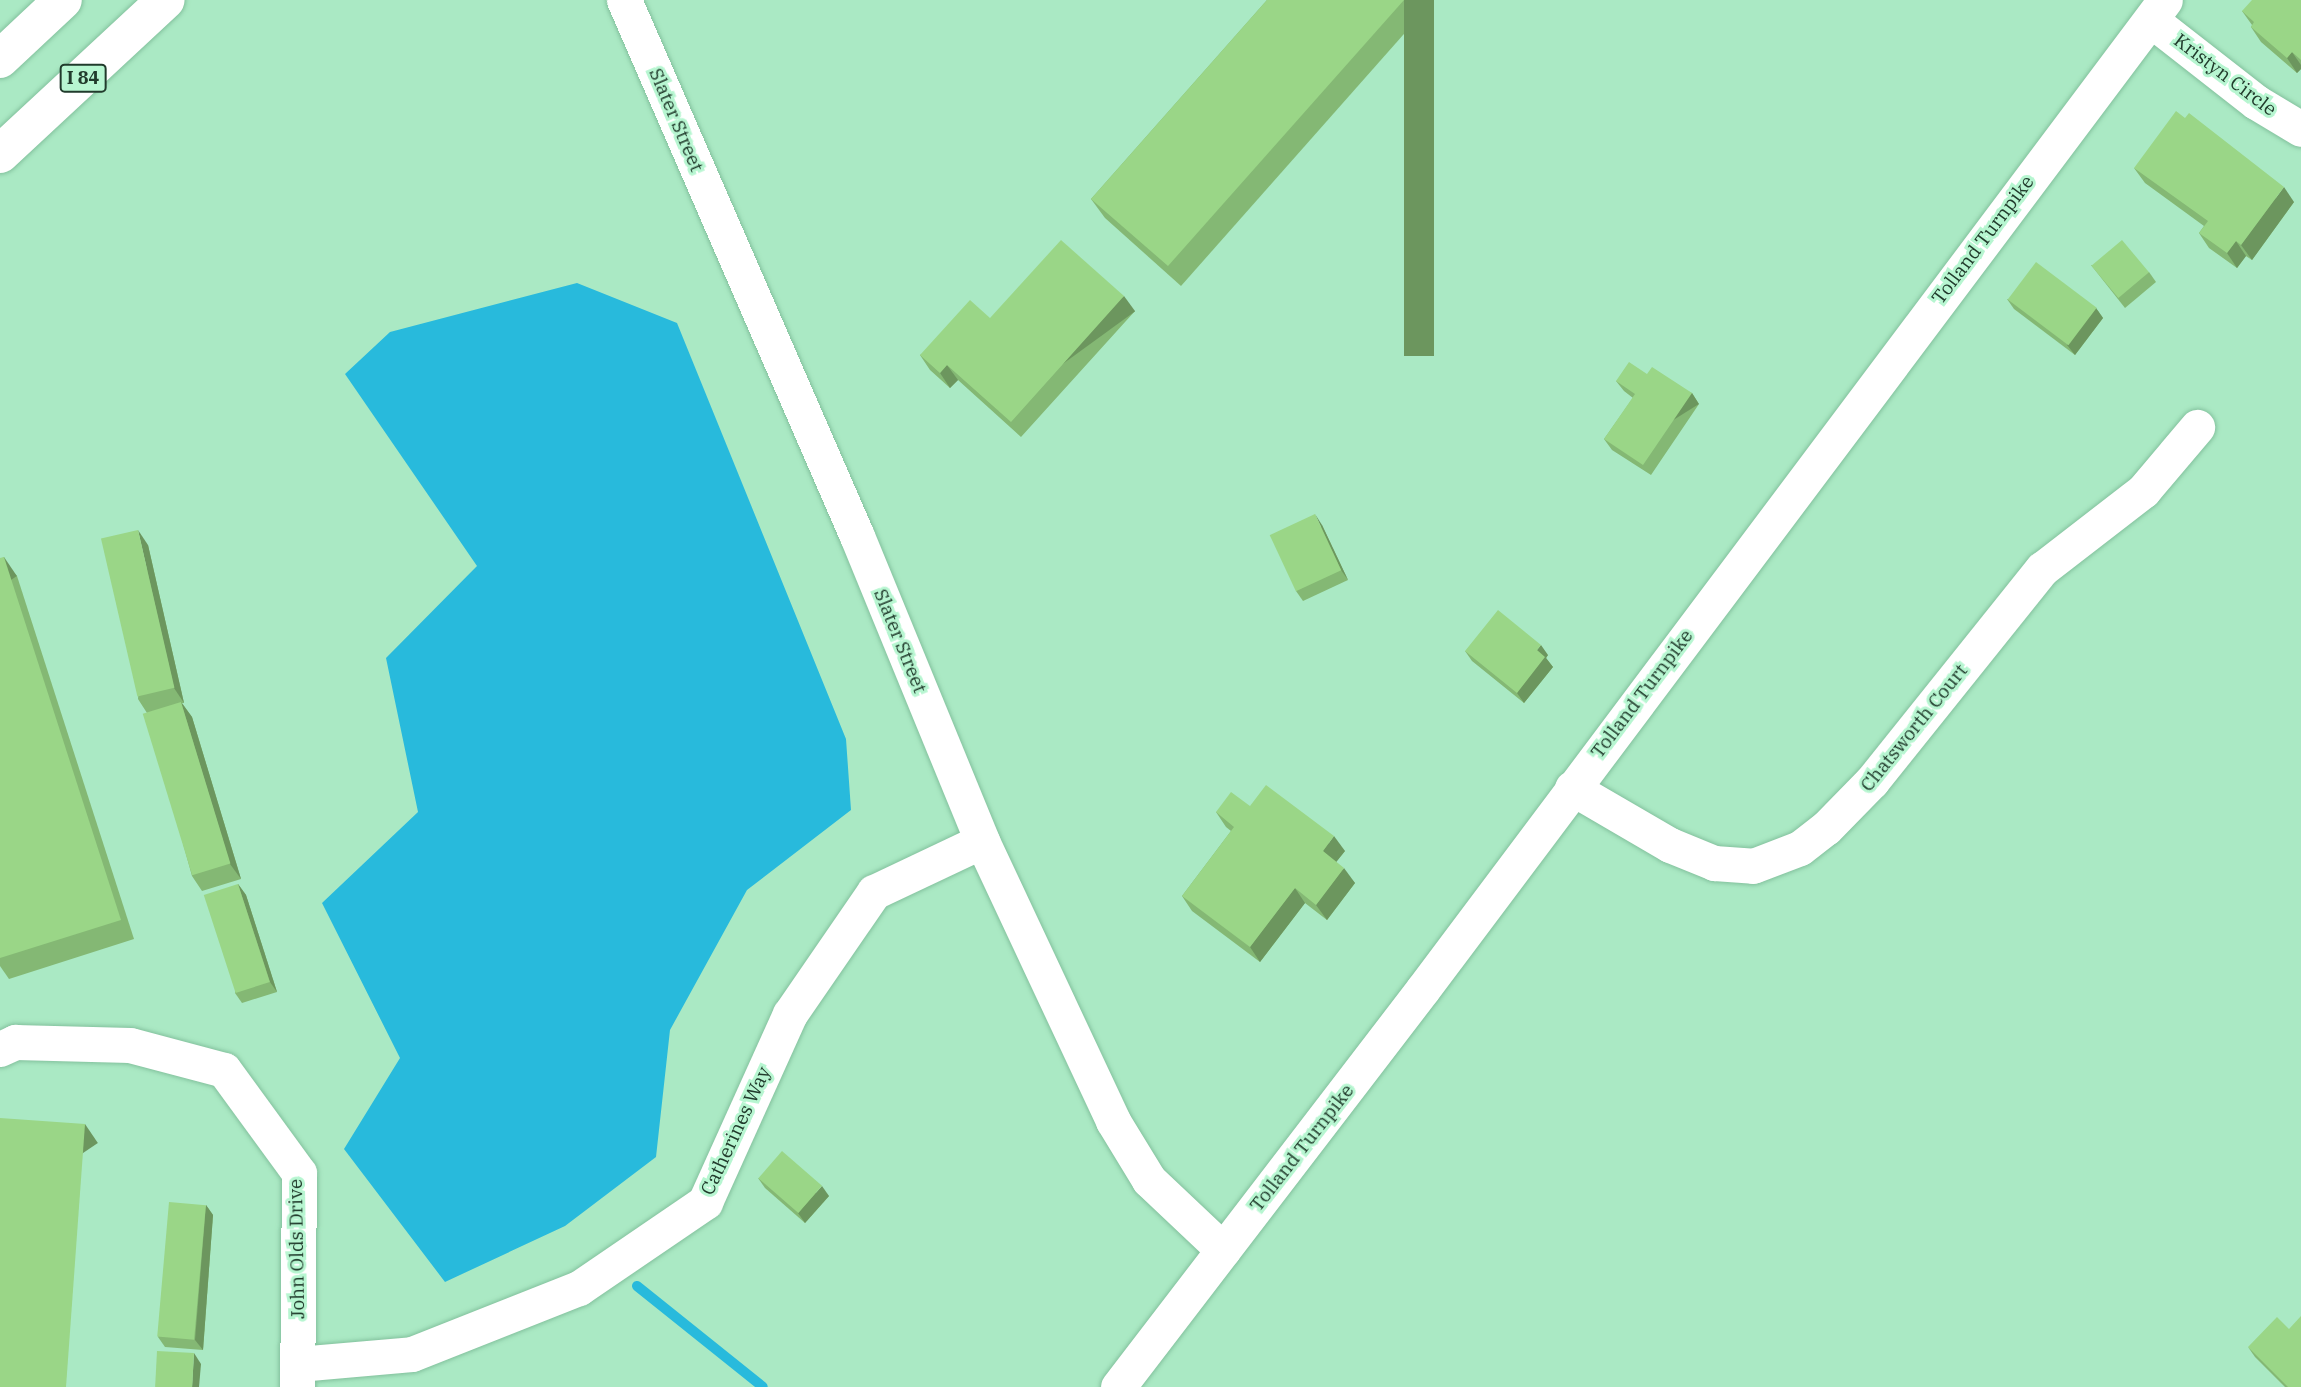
<!DOCTYPE html>
<html>
<head>
<meta charset="utf-8">
<style>
  body { margin:0 }
  #map { position:relative; width:2301px; height:1387px; overflow:hidden; background:#aae9c4; font-family:"IBM Plex Serif",serif }
  div>[style] { position:absolute }
  .water>* { inset:0; background:#28badc }
  .stream>* { height:10px; margin:-5px; padding:0 5px; transform-origin:5px; border-radius:5px; background:#28badc }
  .roads { filter:drop-shadow(0 0 2px #83c19d) drop-shadow(0 0 2px #83c19d) }
  .minor>* { height:35px; margin:-17.5px; padding:0 17.5px; transform-origin:17.5px; border-radius:17.5px; background:#fff }
  .highway>* { height:38px; margin:-19px; padding:0 19px; transform-origin:19px; border-radius:19px; background:#fff }
  .wall>* { inset:0; background:#84b874 }
  .shaded-wall>* { inset:0; background:#6c965e; transform-origin:0 0 }
  .building>* { inset:0; background:#9ad687; transform-origin:0 0 }
  span { translate:-50% -50%; white-space:nowrap; text-align:center; line-height:1.15; -webkit-text-stroke:6px #b7f6d1; paint-order:stroke }
  .shield-label span { padding:2px 5px; background:#b7f6d1; border:2px solid; border-radius:5px; -webkit-text-stroke-width:0 }
  .shield-label { font-size:18px; color:#213b2c; font-weight:700 }
  .street-label { font-size:19px; color:#213b2c }
</style>
</head>
<body>
<div id="map">
  <div class="water">
    <div style="clip-path:polygon(577px 283px,677px 323px,846px 739px,851px 810px,747px 890px,670px 1030px,656px 1157px,565px 1226px,445px 1282px,344px 1149px,400px 1058px,322px 903px,418px 812px,386px 658px,477px 566px,345px 374px,390px 332px)"></div>
  </div>
  <div class="stream">
    <div style="left:637px;top:1286px;width:161px;rotate:38.7deg"></div>
  </div>
  <div class="roads">
    <div class="minor">
      <div style="left:624px;top:0;width:584px;rotate:66.51deg"></div>
      <div style="left:857px;top:536px;width:330px;rotate:67.7deg"></div>
      <div style="left:982px;top:841px;width:309px;rotate:64.9deg"></div>
      <div style="left:1113px;top:1121px;width:69px;rotate:58.6deg"></div>
      <div style="left:1149px;top:1180px;width:102px;rotate:43.4deg"></div>
      <div style="left:2151px;top:20px;width:133px;rotate:38deg"></div>
      <div style="left:2256px;top:102px;width:52px;rotate:31deg"></div>
      <div style="left:1572px;top:788px;width:113px;rotate:30.2deg"></div>
      <div style="left:1670px;top:845px;width:48px;rotate:22.2deg"></div>
      <div style="left:1714px;top:863px;width:39px;rotate:4deg"></div>
      <div style="left:1753px;top:866px;width:50px;rotate:-21deg"></div>
      <div style="left:1800px;top:848px;width:33px;rotate:-38deg"></div>
      <div style="left:1826px;top:828px;width:66px;rotate:-45.6deg"></div>
      <div style="left:1872px;top:781px;width:272px;rotate:-51.3deg"></div>
      <div style="left:2042px;top:569px;width:128px;rotate:-37.7deg"></div>
      <div style="left:2143px;top:491px;width:84px;rotate:-49.8deg"></div>
      <div style="left:0;top:1049px;width:17px;rotate:-25deg"></div>
      <div style="left:15px;top:1042px;width:115px;rotate:1.5deg"></div>
      <div style="left:130px;top:1045px;width:97px;rotate:14.9deg"></div>
      <div style="left:224px;top:1070px;width:127px;rotate:53.9deg"></div>
      <div style="left:299px;top:1173px;width:214px;rotate:90.5deg"></div>
      <div style="left:298px;top:1364px;width:114px;rotate:-5deg"></div>
      <div style="left:412px;top:1354px;width:180px;rotate:-21.6deg"></div>
      <div style="left:579px;top:1288px;width:153px;rotate:-34.3deg"></div>
      <div style="left:705px;top:1202px;width:206px;rotate:-65.7deg"></div>
      <div style="left:790px;top:1014px;width:148px;rotate:-55.5deg"></div>
      <div style="left:874px;top:892px;width:119px;rotate:-25.3deg"></div>
      <div style="left:1118px;top:1387px;width:501px;rotate:-52.54deg"></div>
      <div style="left:1423px;top:989px;width:1236px;rotate:-53.12deg"></div>
    </div>
    <div class="highway">
      <div style="left:0;top:59px;width:86px;rotate:-43.1deg"></div>
      <div style="left:0;top:154px;width:226px;rotate:-42.9deg"></div>
    </div>
  </div>
  <div class="wall">
    <div style="clip-path:polygon(1267px 0,1434px 0,1181px 286px,1105px 218px,1091px 199px)"></div>
    <div style="clip-path:polygon(2301px 0,2301px 69px,2297px 73px,2261px 42px,2251px 27px,2252px 25px,2242px 11px)"></div>
    <div style="clip-path:polygon(2134px 168px,2294px 202px,2252px 260px,2246px 256px,2237px 268px,2209px 248px,2199px 233px,2204px 226px,2145px 183px)"></div>
    <div style="clip-path:polygon(2091px 265px,2149px 272px,2156px 282px,2125px 308px)"></div>
    <div style="clip-path:polygon(2007px 299px,2096px 308px,2103px 318px,2075px 355px,2014px 309px)"></div>
    <div style="clip-path:polygon(1135px 311px,1021px 437px,958px 380px,950px 388px,930px 370px,920px 355px,990px 318px)"></div>
    <div style="clip-path:polygon(1647px 374px,1692px 393px,1699px 404px,1651px 475px,1612px 450px,1604px 439px,1633px 398px,1624px 391px,1616px 381px)"></div>
    <div style="clip-path:polygon(1322px 525px,1348px 580px,1303px 601px,1296px 591px)"></div>
    <div style="clip-path:polygon(148px 545px,184px 703px,182px 703px,192px 717px,241px 879px,202px 891px,192px 876px,147px 713px,138px 699px)"></div>
    <div style="clip-path:polygon(0 558px,17px 576px,134px 939px,9px 979px,0 966px)"></div>
    <div style="clip-path:polygon(1465px 651px,1548px 655px,1546px 658px,1553px 667px,1524px 703px,1472px 661px)"></div>
    <div style="clip-path:polygon(1250px 806px,1345px 851px,1336px 862px,1355px 883px,1327px 920px,1305px 903px,1260px 962px,1192px 911px,1182px 896px,1231px 831px,1226px 827px,1216px 812px)"></div>
    <div style="clip-path:polygon(238px 884px,246px 895px,277px 992px,242px 1003px,235px 993px)"></div>
    <div style="clip-path:polygon(758px 1178px,829px 1196px,805px 1223px,765px 1188px)"></div>
    <div style="clip-path:polygon(206px 1205px,213px 1215px,203px 1350px,165px 1347px,158px 1337px)"></div>
    <div style="clip-path:polygon(2248px 1347px,2301px 1387px,2285px 1387px,2255px 1357px)"></div>
  </div>
  <div class="shaded-wall">
    <div style="left:1404px;top:0;width:30px;height:356px"></div>
    <div style="clip-path:polygon(2292px 52px,2301px 65px,2301px 69px,2297px 73px,2287px 58px)"></div>
    <div style="clip-path:polygon(2284px 187px,2294px 202px,2252px 260px,2241px 245px)"></div>
    <div style="clip-path:polygon(2236px 241px,2246px 256px,2237px 268px,2227px 253px)"></div>
    <div style="left:1124px;top:296px;width:19px;height:169px;rotate:54deg"></div>
    <div style="clip-path:polygon(2096px 308px,2103px 318px,2075px 355px,2067px 345px)"></div>
    <div style="clip-path:polygon(947px 365px,958px 380px,950px 388px,940px 373px)"></div>
    <div style="left:1692px;top:393px;width:13px;height:87px;rotate:58deg"></div>
    <div style="clip-path:polygon(1315px 514px,1322px 525px,1348px 580px,1341px 570px)"></div>
    <div style="clip-path:polygon(138px 530px,148px 545px,184px 703px,174px 688px)"></div>
    <div style="left:4px;top:557px;width:23px;height:381px;rotate:56deg"></div>
    <div style="clip-path:polygon(1541px 645px,1548px 655px,1546px 658px,1553px 667px,1524px 703px,1517px 693px,1537px 650px)"></div>
    <div style="clip-path:polygon(181px 702px,192px 717px,241px 879px,230px 864px)"></div>
    <div style="clip-path:polygon(1334px 836px,1345px 851px,1333px 866px,1323px 851px)"></div>
    <div style="clip-path:polygon(1344px 868px,1355px 883px,1327px 920px,1316px 905px)"></div>
    <div style="clip-path:polygon(238px 884px,246px 895px,277px 992px,270px 982px)"></div>
    <div style="clip-path:polygon(1295px 888px,1305px 903px,1260px 962px,1250px 947px)"></div>
    <div style="left:85px;top:1124px;width:23px;height:264px;rotate:56deg"></div>
    <div style="clip-path:polygon(822px 1186px,829px 1196px,805px 1223px,798px 1213px)"></div>
    <div style="clip-path:polygon(206px 1205px,213px 1215px,203px 1350px,195px 1340px)"></div>
    <div style="clip-path:polygon(194px 1353px,201px 1364px,199px 1387px,192px 1387px)"></div>
  </div>
  <div class="building">
    <div style="clip-path:polygon(1267px 0,1404px 0,1168px 266px,1091px 199px)"></div>
    <div style="clip-path:polygon(2252px 0,2301px 0,2301px 60px,2292px 52px,2287px 58px,2251px 27px,2254px 22px,2242px 11px)"></div>
    <div style="clip-path:polygon(2176px 111px,2185px 118px,2189px 113px,2284px 187px,2241px 245px,2236px 241px,2227px 253px,2199px 233px,2208px 221px,2134px 168px)"></div>
    <div style="clip-path:polygon(1061px 240px,1124px 296px,1011px 422px,947px 365px,940px 373px,920px 355px,970px 300px,990px 318px)"></div>
    <div style="left:2122px;top:240px;width:42px;height:40px;rotate:50deg"></div>
    <div style="left:2036px;top:262px;width:76px;height:47px;rotate:37deg"></div>
    <div style="clip-path:polygon(1629px 362px,1647px 374px,1652px 367px,1692px 393px,1643px 465px,1604px 439px,1635px 394px,1616px 381px)"></div>
    <div style="left:1315px;top:514px;width:62px;height:50px;rotate:65deg"></div>
    <div style="left:138px;top:530px;width:162px;height:38px;rotate:77deg"></div>
    <div style="clip-path:polygon(4px 557px,121px 920px,0 958px,0 558px)"></div>
    <div style="clip-path:polygon(1498px 610px,1541px 645px,1537px 650px,1545px 657px,1517px 693px,1465px 651px)"></div>
    <div style="left:181px;top:702px;width:169px;height:40px;rotate:73deg"></div>
    <div style="clip-path:polygon(1266px 785px,1334px 836px,1323px 851px,1344px 868px,1316px 905px,1295px 888px,1250px 947px,1182px 896px,1234px 827px,1216px 812px,1231px 792px,1250px 806px)"></div>
    <div style="left:238px;top:884px;width:103px;height:36px;rotate:72deg"></div>
    <div style="clip-path:polygon(0 1118px,85px 1124px,66px 1387px,0 1387px)"></div>
    <div style="left:782px;top:1151px;width:53px;height:36px;rotate:41deg"></div>
    <div style="left:169px;top:1202px;width:37px;height:135px;rotate:5deg"></div>
    <div style="clip-path:polygon(2301px 1316px,2301px 1387px,2288px 1387px,2248px 1347px,2277px 1317px,2289px 1329px)"></div>
    <div style="left:157px;top:1351px;width:37px;height:36px;rotate:3deg"></div>
  </div>
  <div class="shield-label">
    <span style="left:83px;top:78px">I 84</span>
  </div>
  <div class="street-label">
    <span style="left:2225px;top:75px;rotate:37deg">Kristyn Circle</span>
    <span style="left:676px;top:120px;rotate:67deg">Slater Street</span>
    <span style="left:1983px;top:240px;rotate:-53deg">Tolland Turnpike</span>
    <span style="left:900px;top:641px;rotate:68deg">Slater Street</span>
    <span style="left:1642px;top:694px;rotate:-53deg">Tolland Turnpike</span>
    <span style="left:1914px;top:728px;rotate:-51deg">Chatsworth Court</span>
    <span style="left:736px;top:1131px;rotate:-65deg">Catherines Way</span>
    <span style="left:1302px;top:1148px;rotate:-52deg">Tolland Turnpike</span>
    <span style="left:297px;top:1249px;rotate:-91deg">John Olds Drive</span>
  </div>
</div>
</body>
</html>
